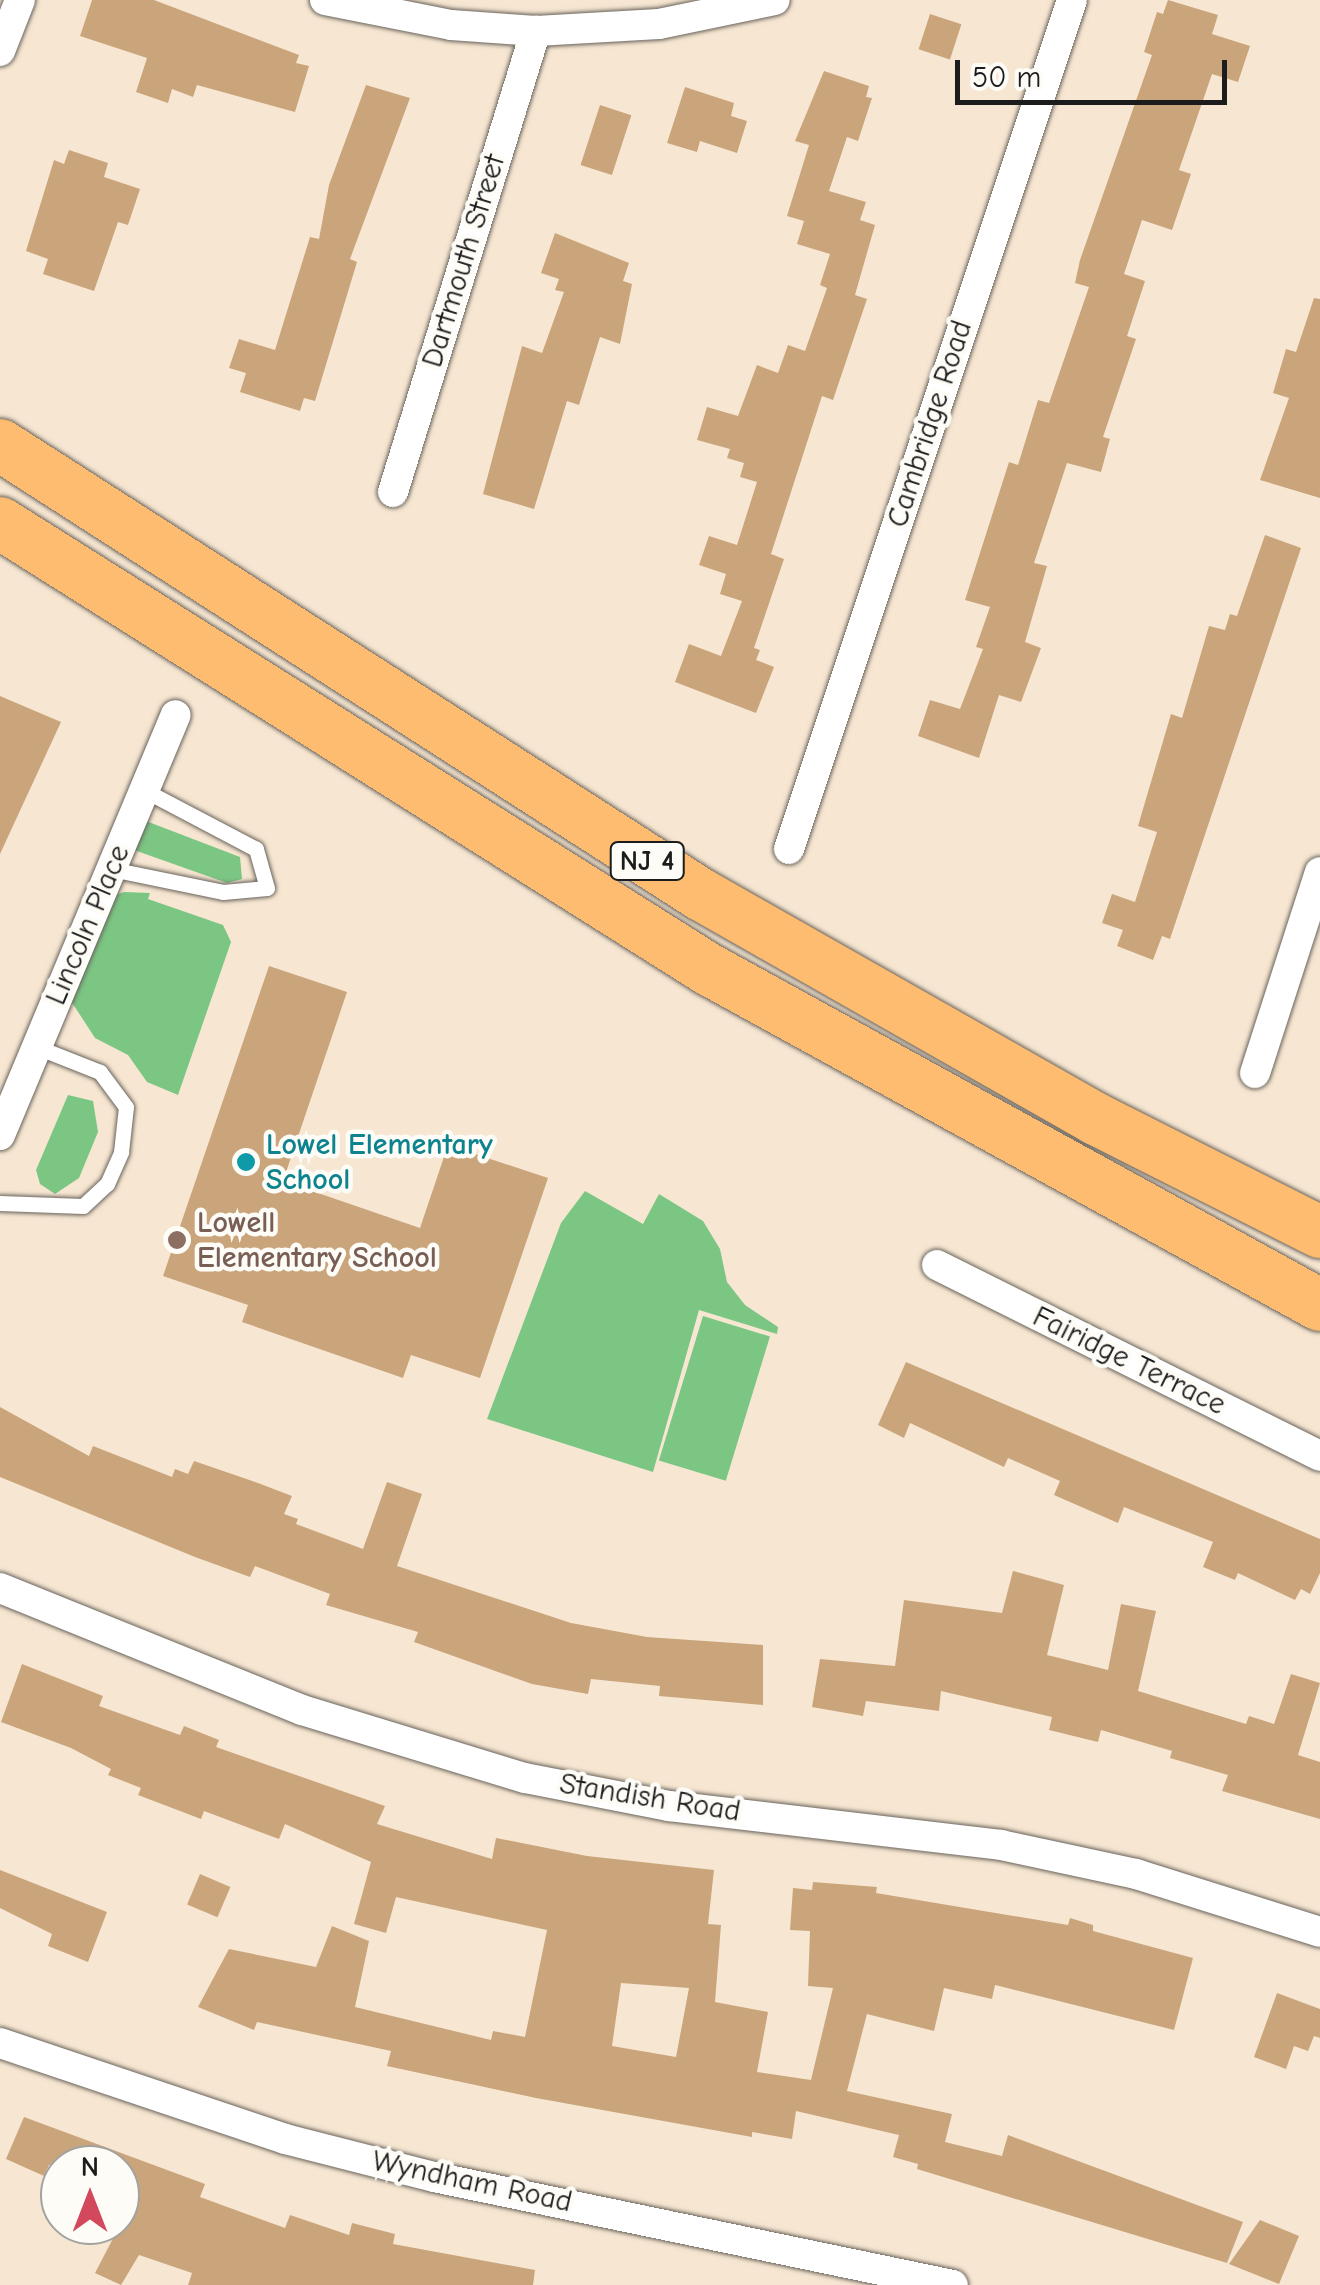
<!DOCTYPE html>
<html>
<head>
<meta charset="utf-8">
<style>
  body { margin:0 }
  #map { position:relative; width:1320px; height:2285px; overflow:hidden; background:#f7e7d2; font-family:"Comic Neue",sans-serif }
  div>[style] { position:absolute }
  .green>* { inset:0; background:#7cc684; transform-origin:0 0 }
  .building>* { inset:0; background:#caa57c; transform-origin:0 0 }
  .roads { filter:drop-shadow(0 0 2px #69635c) drop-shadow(0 0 2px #69635c) }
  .service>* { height:15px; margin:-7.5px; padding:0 7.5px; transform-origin:7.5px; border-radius:7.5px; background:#fff }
  .minor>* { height:30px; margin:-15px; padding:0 15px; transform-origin:15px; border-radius:15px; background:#fff }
  .trunk>* { height:52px; margin:-26px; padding:0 26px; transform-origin:26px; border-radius:26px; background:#fdbc6f }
  .dots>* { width:28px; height:28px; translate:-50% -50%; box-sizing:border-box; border:5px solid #fdfcf7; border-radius:50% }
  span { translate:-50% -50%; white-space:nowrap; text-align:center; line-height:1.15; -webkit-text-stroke:9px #fdfcf7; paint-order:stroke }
  .shield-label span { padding:2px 8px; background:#fdfcf7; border:2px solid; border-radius:8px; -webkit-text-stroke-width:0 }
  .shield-label { font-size:28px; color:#1c1c1c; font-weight:700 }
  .street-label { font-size:30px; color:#1c1c1c }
  .culture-label { font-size:30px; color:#0d838f; font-weight:700 }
  .left { translate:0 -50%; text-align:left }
  .education-label { font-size:30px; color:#785e54; font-weight:700 }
  .north { position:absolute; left:40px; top:2145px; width:100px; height:100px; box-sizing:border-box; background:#fdfcf7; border:2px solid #a3a29f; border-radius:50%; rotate:0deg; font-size:28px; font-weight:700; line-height:40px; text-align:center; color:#1c1c1c }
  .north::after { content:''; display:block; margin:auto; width:35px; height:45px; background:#d1495b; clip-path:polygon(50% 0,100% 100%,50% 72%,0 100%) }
  .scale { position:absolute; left:955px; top:60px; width:272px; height:45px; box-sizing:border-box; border:5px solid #1c1c1c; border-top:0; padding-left:12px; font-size:30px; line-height:35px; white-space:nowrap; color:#1c1c1c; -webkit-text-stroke:8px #fdfcf7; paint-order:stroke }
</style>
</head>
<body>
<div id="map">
  <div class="green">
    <div style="clip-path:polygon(146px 821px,240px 857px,242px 879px,227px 883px,134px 850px)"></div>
    <div style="clip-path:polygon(124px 892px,150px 893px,148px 899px,223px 925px,231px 942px,178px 1095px,147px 1082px,128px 1055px,95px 1038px,71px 1001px,116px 895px)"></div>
    <div style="clip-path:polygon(68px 1095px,93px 1101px,98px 1132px,79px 1178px,55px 1194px,40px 1184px,36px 1170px)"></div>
    <div style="clip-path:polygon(585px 1191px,643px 1224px,659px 1194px,703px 1221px,720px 1249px,727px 1282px,745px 1305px,778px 1327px,777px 1334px,699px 1310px,653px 1472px,487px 1419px,561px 1223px)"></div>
    <div style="left:703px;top:1316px;width:70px;height:151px;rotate:17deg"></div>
  </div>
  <div class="building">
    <div style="clip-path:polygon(92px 0,154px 0,299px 55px,296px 63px,309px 66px,295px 112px,197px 85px,193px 97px,172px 89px,168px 103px,136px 92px,147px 58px,80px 36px)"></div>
    <div style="clip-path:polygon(1168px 0,1218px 15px,1212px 34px,1250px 46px,1238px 82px,1212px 74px,1179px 170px,1191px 174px,1172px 230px,1142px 220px,1124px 274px,1145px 281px,1127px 336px,1136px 339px,1103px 437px,1110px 439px,1101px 472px,1067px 463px,1034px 563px,1047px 566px,1025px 642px,1041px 648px,1021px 702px,999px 695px,979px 758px,918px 736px,930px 700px,960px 709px,983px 649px,976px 647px,990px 607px,965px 600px,1009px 462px,1018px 465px,1038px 400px,1049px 403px,1089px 287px,1075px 283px,1080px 260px,1152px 55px,1144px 52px,1157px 12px,1163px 14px)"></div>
    <div style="left:930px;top:14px;width:33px;height:37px;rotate:18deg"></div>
    <div style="clip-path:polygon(824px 71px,869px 86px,866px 97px,872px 98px,858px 141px,847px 137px,829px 191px,866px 202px,860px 220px,875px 225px,855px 295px,867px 299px,833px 400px,822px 396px,771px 554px,784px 559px,754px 648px,760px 650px,756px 660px,774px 667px,756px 713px,675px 682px,689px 644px,721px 656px,742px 601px,720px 594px,726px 574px,699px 565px,709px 536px,737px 545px,757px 482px,740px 477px,744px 463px,727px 458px,730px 449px,697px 440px,707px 407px,738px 416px,757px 365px,778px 373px,788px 345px,805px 351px,827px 288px,820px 285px,830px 254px,797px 244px,804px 221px,787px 216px,809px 145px,795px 141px)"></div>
    <div style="clip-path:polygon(366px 85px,410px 98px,350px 259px,357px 262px,315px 401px,304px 398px,300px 411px,240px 392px,246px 373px,229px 368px,239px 339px,275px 350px,310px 237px,319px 239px,329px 185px)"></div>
    <div style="clip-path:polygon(685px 87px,734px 103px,731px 116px,747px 121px,737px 153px,700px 141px,697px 152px,667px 143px)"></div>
    <div style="left:600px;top:105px;width:33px;height:63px;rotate:18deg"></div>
    <div style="clip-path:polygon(69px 150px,108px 163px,104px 177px,140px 189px,128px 225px,118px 222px,94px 291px,43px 274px,48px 259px,26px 251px,54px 160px,64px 164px)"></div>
    <div style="clip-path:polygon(555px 233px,629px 263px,623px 281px,632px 284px,620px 344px,600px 337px,579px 405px,567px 401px,534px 509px,483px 494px,522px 346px,542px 353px,564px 292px,555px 290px,559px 279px,541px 273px)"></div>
    <div style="clip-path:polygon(1314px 298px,1320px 299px,1320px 498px,1260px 480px,1289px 398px,1273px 393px,1286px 349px,1296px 352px)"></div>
    <div style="clip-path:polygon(1265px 535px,1301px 548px,1170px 939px,1162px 936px,1153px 960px,1117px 946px,1123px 930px,1102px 923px,1112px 894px,1135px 902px,1157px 832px,1138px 826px,1171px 714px,1182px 718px,1209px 626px,1225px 630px,1230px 614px,1237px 616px)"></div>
    <div style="clip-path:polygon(0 696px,61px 722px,0 854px)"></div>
    <div style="clip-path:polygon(269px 966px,347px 992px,283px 1181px,420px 1228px,448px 1145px,548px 1178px,480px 1378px,411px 1355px,403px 1378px,242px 1322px,248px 1305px,163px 1276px)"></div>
    <div style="clip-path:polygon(906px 1362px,1320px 1539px,1320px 1573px,1310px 1594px,1301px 1589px,1295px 1600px,1238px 1573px,1235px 1580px,1203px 1567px,1213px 1542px,1124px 1507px,1118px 1523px,1054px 1495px,1060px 1481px,1008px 1458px,1004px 1467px,910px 1423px,904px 1438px,878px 1425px)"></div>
    <div style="clip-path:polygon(0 1407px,89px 1456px,93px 1446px,172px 1477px,175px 1469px,188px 1474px,194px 1461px,258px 1483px,292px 1496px,284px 1514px,298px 1519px,296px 1524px,363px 1549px,387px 1482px,422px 1494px,397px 1566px,571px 1623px,647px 1637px,763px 1645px,763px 1705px,659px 1696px,660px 1686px,591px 1679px,588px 1694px,532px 1684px,414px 1642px,418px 1632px,326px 1605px,330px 1594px,255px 1566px,250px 1577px,195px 1557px,0 1477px)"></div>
    <div style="clip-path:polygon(1013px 1571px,1064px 1585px,1047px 1655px,1108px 1670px,1121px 1604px,1156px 1611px,1138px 1691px,1246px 1724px,1249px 1716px,1274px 1724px,1291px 1674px,1320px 1683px,1298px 1755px,1320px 1762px,1320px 1819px,1222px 1791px,1228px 1775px,1170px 1758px,1172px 1751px,1101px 1730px,1098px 1742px,1049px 1730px,1052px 1717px,941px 1691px,939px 1711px,866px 1701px,863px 1716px,812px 1707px,820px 1659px,895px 1666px,904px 1600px,1002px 1613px)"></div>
    <div style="clip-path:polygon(evenodd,22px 1664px,103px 1696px,99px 1706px,180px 1735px,184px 1726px,219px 1740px,216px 1747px,385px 1806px,377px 1824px,492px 1859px,496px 1838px,587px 1856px,714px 1870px,708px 1924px,721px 1925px,715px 2002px,768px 2012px,757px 2072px,811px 2080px,833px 1988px,808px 1986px,810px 1931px,790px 1930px,793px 1888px,812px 1890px,813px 1882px,877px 1887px,876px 1893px,1068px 1925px,1070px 1918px,1093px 1925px,1093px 1931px,1193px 1958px,1174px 2030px,995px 1985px,992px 1999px,944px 1988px,934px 2031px,867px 2014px,847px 2091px,952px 2114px,945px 2142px,1002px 2156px,1008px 2135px,1243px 2222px,1227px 2263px,917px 2169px,918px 2164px,893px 2157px,899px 2135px,796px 2111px,792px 2139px,752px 2132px,752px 2137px,536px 2098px,387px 2066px,391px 2051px,257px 2022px,254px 2030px,198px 2007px,229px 1949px,316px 1967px,332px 1926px,369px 1941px,355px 2007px,491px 2040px,493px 2031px,525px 2037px,547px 1930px,396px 1897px,386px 1933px,354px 1924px,371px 1862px,285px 1824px,279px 1839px,204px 1811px,201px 1819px,138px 1795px,141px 1788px,108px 1775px,111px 1769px,71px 1748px,1px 1722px,22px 1664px,621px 1983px,689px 1988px,676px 2057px,612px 2046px,621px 1983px)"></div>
    <div style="clip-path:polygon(0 1870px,107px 1912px,88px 1962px,48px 1946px,52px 1934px,0 1908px)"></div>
    <div style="left:200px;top:1874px;width:33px;height:33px;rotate:23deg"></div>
    <div style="clip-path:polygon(1277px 1993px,1320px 2009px,1320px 2038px,1314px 2036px,1308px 2051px,1294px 2046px,1286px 2069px,1254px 2057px)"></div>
    <div style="clip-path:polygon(24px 2117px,205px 2184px,200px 2197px,285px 2228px,290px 2215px,349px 2235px,352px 2223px,395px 2234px,393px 2244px,535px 2270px,533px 2285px,188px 2285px,192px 2273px,139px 2255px,121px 2285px,95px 2273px,120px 2225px,120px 2165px,49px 2165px,44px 2176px,6px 2159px)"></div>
    <div style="clip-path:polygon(1260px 2220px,1299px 2236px,1279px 2284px,1229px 2264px)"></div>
  </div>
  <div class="roads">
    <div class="service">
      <div style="left:111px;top:869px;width:114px;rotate:11.6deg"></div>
      <div style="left:223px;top:892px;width:44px;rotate:-5.2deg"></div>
      <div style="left:267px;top:888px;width:41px;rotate:-105.8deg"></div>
      <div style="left:256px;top:849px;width:127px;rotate:-152.2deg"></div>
      <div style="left:0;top:1203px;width:83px;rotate:2.1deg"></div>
      <div style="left:83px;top:1206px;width:33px;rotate:-43deg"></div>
      <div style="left:107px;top:1184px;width:35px;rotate:-66deg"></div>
      <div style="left:121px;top:1152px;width:45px;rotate:-83.7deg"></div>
      <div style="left:126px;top:1107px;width:44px;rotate:-126.6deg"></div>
      <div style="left:100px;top:1072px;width:68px;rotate:-158.4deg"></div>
    </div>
    <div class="minor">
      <div style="left:325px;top:0;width:128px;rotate:11.2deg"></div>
      <div style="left:451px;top:25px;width:85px;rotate:4deg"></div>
      <div style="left:536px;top:31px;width:123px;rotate:-3.3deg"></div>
      <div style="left:659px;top:24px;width:118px;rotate:-11.7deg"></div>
      <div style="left:0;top:51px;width:55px;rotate:-68.6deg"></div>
      <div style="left:393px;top:492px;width:483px;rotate:-72.8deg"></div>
      <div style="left:789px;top:849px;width:895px;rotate:-71.57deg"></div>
      <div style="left:1255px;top:1073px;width:211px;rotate:-72.1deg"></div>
      <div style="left:0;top:1135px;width:455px;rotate:-67.3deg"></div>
      <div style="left:937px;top:1265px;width:428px;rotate:26.5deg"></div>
      <div style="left:0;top:1588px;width:326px;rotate:22deg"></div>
      <div style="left:302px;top:1710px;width:233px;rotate:17deg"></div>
      <div style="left:525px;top:1778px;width:147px;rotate:11deg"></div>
      <div style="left:669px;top:1806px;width:334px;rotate:6.7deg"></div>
      <div style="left:1001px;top:1845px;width:138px;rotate:12.1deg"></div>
      <div style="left:1136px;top:1874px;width:193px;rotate:17.5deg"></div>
      <div style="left:0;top:2043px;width:301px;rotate:18.6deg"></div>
      <div style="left:285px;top:2139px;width:154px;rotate:14.3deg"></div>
      <div style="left:434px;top:2177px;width:530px;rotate:11.76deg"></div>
    </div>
    <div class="trunk">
      <div style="left:0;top:445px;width:832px;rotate:32.68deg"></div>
      <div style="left:700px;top:894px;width:455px;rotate:29.6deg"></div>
      <div style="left:1096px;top:1119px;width:251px;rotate:26.8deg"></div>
      <div style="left:0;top:523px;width:837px;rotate:32.21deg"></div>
      <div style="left:708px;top:969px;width:698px;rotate:28.77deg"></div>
    </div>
  </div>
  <div class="dots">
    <div style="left:246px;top:1162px;background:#0f9aa8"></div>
    <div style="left:177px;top:1240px;background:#8d6e63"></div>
  </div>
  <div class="shield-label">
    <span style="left:647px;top:861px">NJ 4</span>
  </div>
  <div class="street-label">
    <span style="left:464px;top:261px;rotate:-73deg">Dartmouth Street</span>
    <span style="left:930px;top:424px;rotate:-72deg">Cambridge Road</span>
    <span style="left:88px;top:925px;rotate:-67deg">Lincoln Place</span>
    <span style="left:1129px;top:1361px;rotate:26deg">Fairidge Terrace</span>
    <span style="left:650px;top:1798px;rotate:9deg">Standish Road</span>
    <span style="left:472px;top:2182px;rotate:12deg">Wyndham Road</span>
  </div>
  <div class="culture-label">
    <span class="left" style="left:266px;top:1162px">Lowel Elementary<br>School</span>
  </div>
  <div class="education-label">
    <span class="left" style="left:197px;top:1240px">Lowell<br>Elementary School</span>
  </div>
  <div class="north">N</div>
  <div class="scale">50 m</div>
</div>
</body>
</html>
